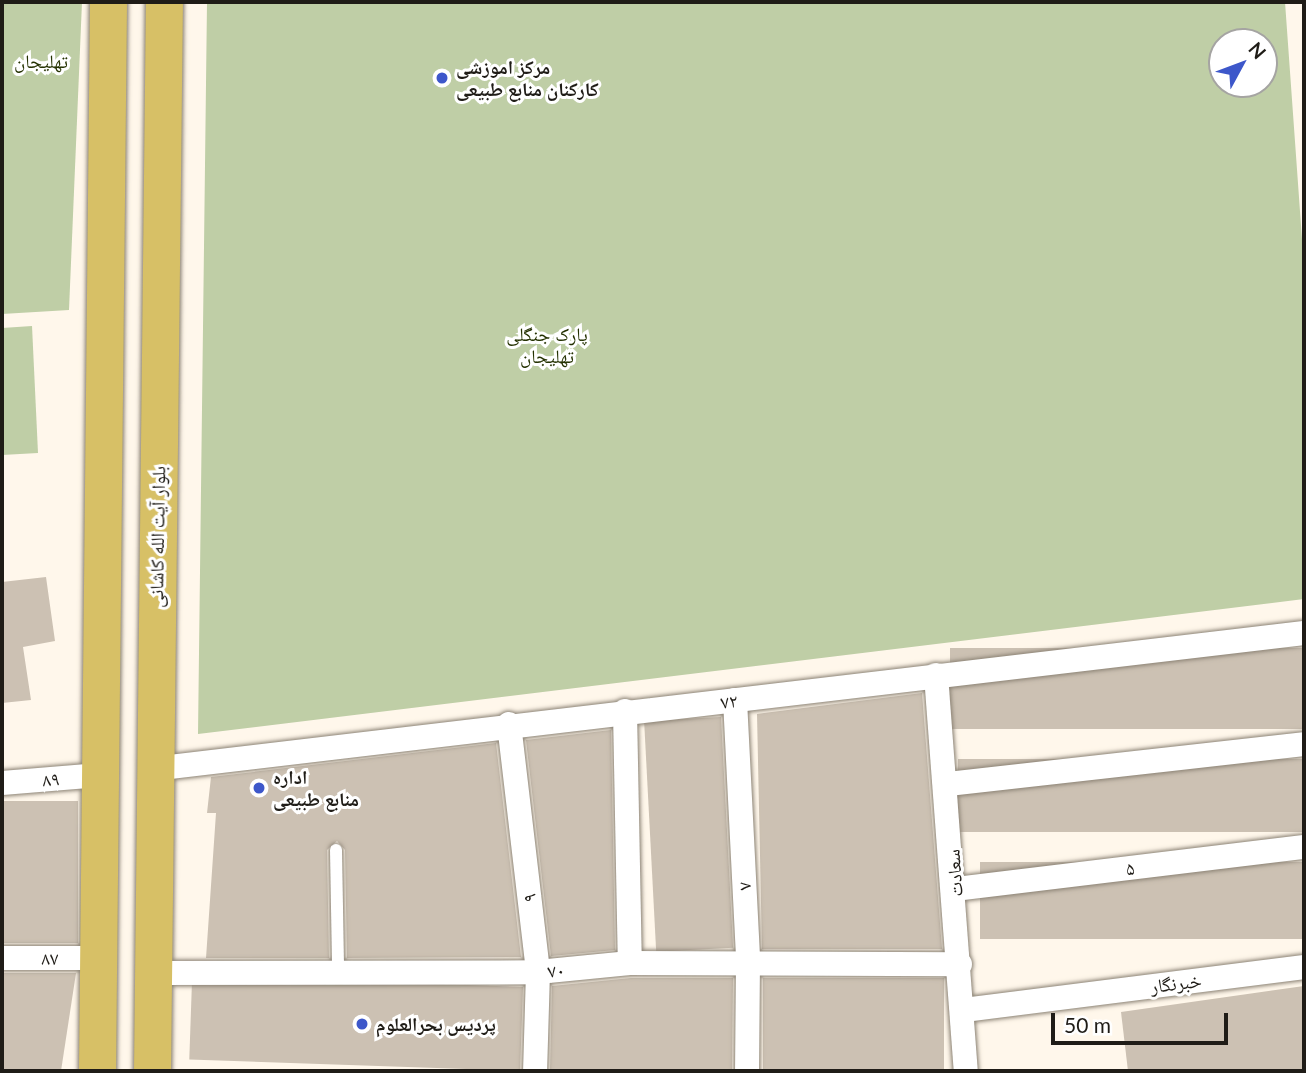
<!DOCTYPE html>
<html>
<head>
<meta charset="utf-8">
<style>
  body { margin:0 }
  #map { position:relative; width:1306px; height:1073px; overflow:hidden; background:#fff7eb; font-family:Lato,"Noto Naskh Arabic",sans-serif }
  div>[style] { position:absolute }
  .green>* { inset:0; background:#bfcea6 }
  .building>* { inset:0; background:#ccc1b3; transform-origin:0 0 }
  .roads { filter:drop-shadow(0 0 2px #8c8375) drop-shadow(0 0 2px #8c8375) }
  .service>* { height:12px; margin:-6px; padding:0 6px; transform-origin:6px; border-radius:6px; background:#fff }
  .minor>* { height:24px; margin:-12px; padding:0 12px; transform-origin:12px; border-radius:12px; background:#fff }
  .primary>* { height:37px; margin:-18.5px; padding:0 18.5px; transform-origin:18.5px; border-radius:18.5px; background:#d7c066 }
  .dots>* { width:19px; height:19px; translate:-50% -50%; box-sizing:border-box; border:4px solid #fff; border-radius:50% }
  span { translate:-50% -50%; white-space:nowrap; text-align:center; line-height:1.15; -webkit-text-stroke:6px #fff; paint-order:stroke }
  .park-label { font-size:19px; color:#253202 }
  .poi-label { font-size:19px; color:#1f1c17; font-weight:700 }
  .left { translate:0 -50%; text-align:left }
  .street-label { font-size:19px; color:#1f1c17 }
  .frame { position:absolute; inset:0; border:4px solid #1f1c17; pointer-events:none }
  .north { position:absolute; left:1208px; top:28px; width:70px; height:70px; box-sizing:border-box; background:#fff; border:2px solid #a5a4a2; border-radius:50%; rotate:49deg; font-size:19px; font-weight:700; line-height:28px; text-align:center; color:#1f1c17 }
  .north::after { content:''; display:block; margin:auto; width:24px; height:32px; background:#3d57ca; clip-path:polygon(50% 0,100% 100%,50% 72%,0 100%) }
  .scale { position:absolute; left:1051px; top:1013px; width:177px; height:32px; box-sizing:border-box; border:4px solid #1f1c17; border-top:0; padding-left:9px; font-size:21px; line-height:24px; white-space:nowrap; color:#1f1c17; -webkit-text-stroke:5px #fff; paint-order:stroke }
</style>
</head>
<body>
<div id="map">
  <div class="green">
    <div style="clip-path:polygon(2px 2px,82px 2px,69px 310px,2px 314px)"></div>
    <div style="clip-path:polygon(evenodd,207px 2px,1285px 2px,1304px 267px,1304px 599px,198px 734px,207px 2px,1222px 42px,1264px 42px,1264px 84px,1222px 84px,1222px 42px)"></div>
    <div style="clip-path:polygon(32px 326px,38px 453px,2px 455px,2px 328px)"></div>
  </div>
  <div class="building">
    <div style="clip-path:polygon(46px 577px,55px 641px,23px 647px,31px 700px,2px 703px,2px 582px)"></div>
    <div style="left:1304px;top:648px;width:81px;height:354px;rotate:90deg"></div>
    <div style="clip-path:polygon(922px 693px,942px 949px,762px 949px,757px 714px)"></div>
    <div style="left:721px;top:717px;width:231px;height:77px;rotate:87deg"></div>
    <div style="clip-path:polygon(611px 730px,615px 950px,551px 956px,526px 740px)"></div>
    <div style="clip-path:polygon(496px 743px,521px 957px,347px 958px,345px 850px,337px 841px,327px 850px,329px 958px,206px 958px,216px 813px,207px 813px,211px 777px)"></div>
    <div style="left:1304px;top:759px;width:73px;height:346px;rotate:90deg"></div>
    <div style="left:78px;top:801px;width:142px;height:76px;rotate:90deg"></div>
    <div style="left:1304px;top:862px;width:77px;height:324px;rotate:90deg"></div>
    <div style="clip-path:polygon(2px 973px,76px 973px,61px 1071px,2px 1071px)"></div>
    <div style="clip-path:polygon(631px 978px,733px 978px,732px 1071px,550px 1071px,552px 986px)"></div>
    <div style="left:763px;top:978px;width:181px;height:93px"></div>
    <div style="clip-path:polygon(1304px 986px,1304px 1071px,1128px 1071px,1121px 1012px)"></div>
    <div style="left:523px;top:987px;width:84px;height:331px;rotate:92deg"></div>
  </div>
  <div class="roads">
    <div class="service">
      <div style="left:336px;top:850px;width:118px;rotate:89deg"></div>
    </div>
    <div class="minor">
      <div style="left:936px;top:675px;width:397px;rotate:85.7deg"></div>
      <div style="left:735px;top:700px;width:261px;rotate:87.1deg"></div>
      <div style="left:748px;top:961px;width:110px;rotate:90.5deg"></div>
      <div style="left:625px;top:711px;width:252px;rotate:88.9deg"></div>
      <div style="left:509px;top:724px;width:250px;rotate:83.3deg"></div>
      <div style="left:538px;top:972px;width:99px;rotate:91.7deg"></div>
      <div style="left:153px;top:769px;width:1159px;rotate:-6.74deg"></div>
      <div style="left:2px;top:783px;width:98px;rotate:-4.7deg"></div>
      <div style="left:948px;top:784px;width:358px;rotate:-6.4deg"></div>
      <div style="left:956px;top:889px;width:351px;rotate:-6.9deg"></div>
      <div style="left:2px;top:958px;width:96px"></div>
      <div style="left:151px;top:973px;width:387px;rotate:-0.1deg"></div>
      <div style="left:538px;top:972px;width:92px;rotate:-5.6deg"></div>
      <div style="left:630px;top:963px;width:330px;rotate:0.2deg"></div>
      <div style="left:964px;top:1010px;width:343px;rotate:-7.2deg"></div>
    </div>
    <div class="primary">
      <div style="left:97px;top:1071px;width:1069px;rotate:-89.41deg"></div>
      <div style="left:152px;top:1071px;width:1069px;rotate:-89.36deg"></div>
    </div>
  </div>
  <div class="dots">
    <div style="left:442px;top:78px;background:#3d57ca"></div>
    <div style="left:259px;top:788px;background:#3d57ca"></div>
    <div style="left:362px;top:1024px;background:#3d57ca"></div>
  </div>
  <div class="park-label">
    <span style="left:41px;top:61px">تهلیجان</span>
    <span style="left:547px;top:345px">پارک جنگلی<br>تهلیجان</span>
  </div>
  <div class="poi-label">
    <span class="left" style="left:456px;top:78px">مرکز اموزشی<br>کارکنان منابع طبیعی</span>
    <span class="left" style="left:273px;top:788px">اداره<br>منابع طبیعی</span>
    <span class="left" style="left:376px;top:1024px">پردیس بحرالعلوم</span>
  </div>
  <div class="street-label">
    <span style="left:157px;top:537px;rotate:-89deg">بلوار آیت الله کاشانی</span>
    <span style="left:729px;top:701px;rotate:-6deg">۷۲</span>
    <span style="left:51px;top:779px;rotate:-5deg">۸۹</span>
    <span style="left:1130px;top:868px;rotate:-7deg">۵</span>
    <span style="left:954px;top:873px;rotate:-94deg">سعادت</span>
    <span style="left:744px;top:886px;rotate:-93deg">۷</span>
    <span style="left:529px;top:898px;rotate:-97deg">۹</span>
    <span style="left:50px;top:958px">۸۷</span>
    <span style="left:556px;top:970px;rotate:-6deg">۷۰</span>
    <span style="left:1176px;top:983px;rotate:-7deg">خبرنگار</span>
  </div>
  <div class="frame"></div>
  <div class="north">N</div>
  <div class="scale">50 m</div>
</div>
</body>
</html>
